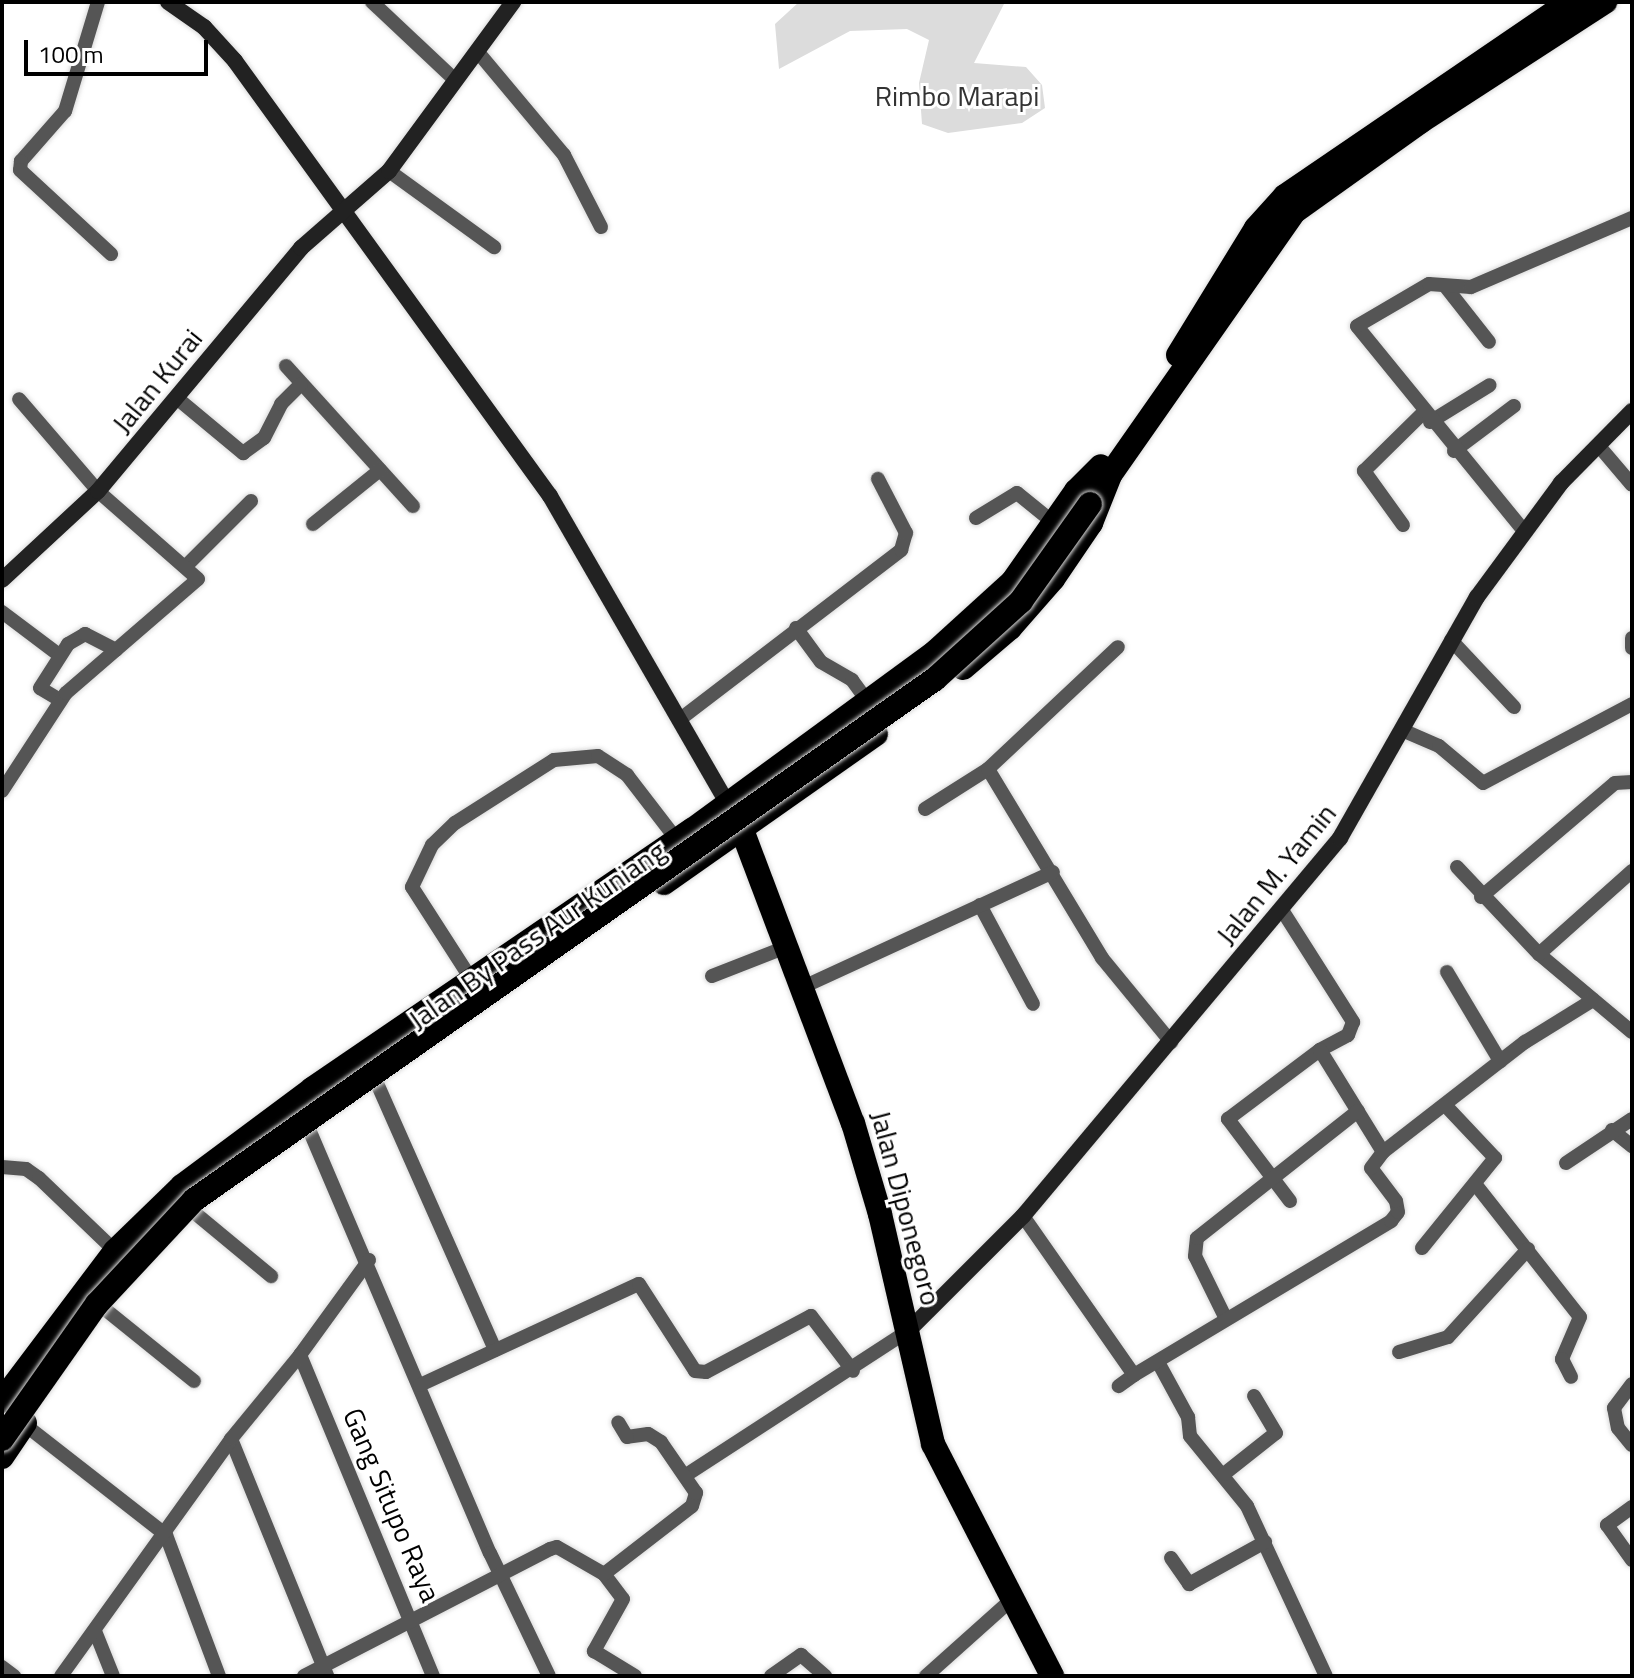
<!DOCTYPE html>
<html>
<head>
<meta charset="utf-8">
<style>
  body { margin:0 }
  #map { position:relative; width:1634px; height:1678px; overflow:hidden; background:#fff; font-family:"Titillium Web",sans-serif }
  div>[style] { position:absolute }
  .green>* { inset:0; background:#dcdcdc }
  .roads { filter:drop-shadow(0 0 2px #dbdbdb) drop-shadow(0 0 2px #dbdbdb) }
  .street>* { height:14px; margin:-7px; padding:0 7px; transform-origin:7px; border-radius:7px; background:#555 }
  .secondary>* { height:16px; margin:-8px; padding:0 8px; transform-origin:8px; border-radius:8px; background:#222 }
  .highway>* { height:24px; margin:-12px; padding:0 12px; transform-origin:12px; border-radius:12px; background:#000 }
  .bridges { filter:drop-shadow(0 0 2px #dbdbdb) drop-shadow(0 0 2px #dbdbdb) }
  .highway-bridge>* { height:24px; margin:-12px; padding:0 12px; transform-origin:12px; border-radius:12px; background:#000 }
  span { translate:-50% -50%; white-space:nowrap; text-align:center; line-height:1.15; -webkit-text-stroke:6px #fff; paint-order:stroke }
  .park-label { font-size:28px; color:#333 }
  .street-label { font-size:28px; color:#000 }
  .frame { position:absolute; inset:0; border:4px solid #000; pointer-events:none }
  .scale { position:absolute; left:24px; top:40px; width:184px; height:36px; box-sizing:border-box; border:4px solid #000; border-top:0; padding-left:10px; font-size:24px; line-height:28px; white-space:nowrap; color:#000; -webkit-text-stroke:6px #fff; paint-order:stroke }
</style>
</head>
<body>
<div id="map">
  <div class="green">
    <div style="clip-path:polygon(799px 2px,1005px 2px,974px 63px,1026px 67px,1042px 85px,1045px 108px,1022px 123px,948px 133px,922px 124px,919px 83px,929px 40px,907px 29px,850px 31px,779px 69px,775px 24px)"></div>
  </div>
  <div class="roads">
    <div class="street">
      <div style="left:98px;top:2px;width:114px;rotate:106.8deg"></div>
      <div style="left:65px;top:111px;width:67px;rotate:131.3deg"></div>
      <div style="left:21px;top:161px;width:9px;rotate:96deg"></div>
      <div style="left:20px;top:170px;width:124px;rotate:42.7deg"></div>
      <div style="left:372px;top:2px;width:114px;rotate:43.2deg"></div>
      <div style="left:477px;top:51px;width:136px;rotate:50.1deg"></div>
      <div style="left:564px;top:155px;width:81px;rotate:62.8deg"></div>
      <div style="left:389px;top:171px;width:130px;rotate:35.9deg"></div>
      <div style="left:1445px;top:286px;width:71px;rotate:51.8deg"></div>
      <div style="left:286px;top:366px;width:189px;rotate:47.8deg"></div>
      <div style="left:178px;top:399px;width:85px;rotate:39.7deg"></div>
      <div style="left:243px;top:453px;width:26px;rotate:-36deg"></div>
      <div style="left:264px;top:438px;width:38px;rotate:-63deg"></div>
      <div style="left:281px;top:404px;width:28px;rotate:-45deg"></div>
      <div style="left:1430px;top:422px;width:70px;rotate:-31.7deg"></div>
      <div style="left:1598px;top:445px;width:52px;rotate:49.6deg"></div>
      <div style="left:1454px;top:451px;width:75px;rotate:-36.9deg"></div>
      <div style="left:976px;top:518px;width:48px;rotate:-31.4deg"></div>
      <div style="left:1017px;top:493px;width:48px;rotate:39deg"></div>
      <div style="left:313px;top:524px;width:86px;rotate:-38.9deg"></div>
      <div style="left:1403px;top:525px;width:67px;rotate:-125.8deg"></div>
      <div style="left:1364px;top:471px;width:83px;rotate:-44.5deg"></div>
      <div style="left:1524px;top:531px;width:264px;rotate:-129.2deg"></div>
      <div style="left:1357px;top:326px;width:83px;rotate:-30.3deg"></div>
      <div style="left:1429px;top:284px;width:42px;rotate:4.1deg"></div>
      <div style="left:1471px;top:287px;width:175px;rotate:-23.2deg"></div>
      <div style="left:186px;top:566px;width:92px;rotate:-45deg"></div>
      <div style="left:2px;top:612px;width:70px;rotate:36.9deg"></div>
      <div style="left:796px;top:628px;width:42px;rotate:53.7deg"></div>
      <div style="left:821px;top:662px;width:36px;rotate:30deg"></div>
      <div style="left:852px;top:680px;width:29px;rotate:54deg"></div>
      <div style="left:1632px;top:638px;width:10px;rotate:90deg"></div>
      <div style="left:1451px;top:640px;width:92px;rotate:46.8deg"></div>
      <div style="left:60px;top:700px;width:23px;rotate:-149deg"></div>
      <div style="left:40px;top:688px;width:52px;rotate:-57.5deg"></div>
      <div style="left:68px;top:644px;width:20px;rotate:-30deg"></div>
      <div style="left:85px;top:634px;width:35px;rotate:27deg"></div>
      <div style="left:679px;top:720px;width:280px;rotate:-37.4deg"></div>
      <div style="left:901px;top:550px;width:18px;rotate:-74deg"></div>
      <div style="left:906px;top:533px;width:61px;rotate:-117.4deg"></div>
      <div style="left:1402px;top:730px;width:40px;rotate:23.4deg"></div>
      <div style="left:1439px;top:746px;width:57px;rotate:40.1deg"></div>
      <div style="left:1483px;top:783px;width:169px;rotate:-27.9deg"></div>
      <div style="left:988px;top:769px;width:221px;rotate:58.9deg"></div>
      <div style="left:1102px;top:958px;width:109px;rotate:50.6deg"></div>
      <div style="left:2px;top:791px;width:117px;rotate:-56.9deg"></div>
      <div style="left:66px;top:693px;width:174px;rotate:-40.8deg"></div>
      <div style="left:198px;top:579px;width:133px;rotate:-138.7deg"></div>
      <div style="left:98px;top:491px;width:121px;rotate:-130.7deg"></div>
      <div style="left:925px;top:809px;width:75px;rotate:-32.4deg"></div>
      <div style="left:988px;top:769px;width:178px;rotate:-43.2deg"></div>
      <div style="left:1457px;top:867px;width:120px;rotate:46.7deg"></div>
      <div style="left:1539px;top:954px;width:121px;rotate:40deg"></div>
      <div style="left:1481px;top:897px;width:176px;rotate:-40.4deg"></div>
      <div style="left:1615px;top:783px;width:17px;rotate:-3deg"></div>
      <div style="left:980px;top:905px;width:112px;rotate:61.8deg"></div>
      <div style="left:1282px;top:910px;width:133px;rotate:57.6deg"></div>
      <div style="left:1353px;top:1022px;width:14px;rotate:111deg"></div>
      <div style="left:1348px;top:1035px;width:32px;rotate:152deg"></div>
      <div style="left:1539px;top:954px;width:125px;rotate:-41.7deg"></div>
      <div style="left:1447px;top:972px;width:104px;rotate:59.2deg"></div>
      <div style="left:712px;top:976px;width:79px;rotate:-21.4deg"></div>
      <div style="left:473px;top:982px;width:113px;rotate:-122.7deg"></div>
      <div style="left:412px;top:887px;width:47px;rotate:-64.5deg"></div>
      <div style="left:432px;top:845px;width:32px;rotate:-44deg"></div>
      <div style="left:455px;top:823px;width:117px;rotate:-32.5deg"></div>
      <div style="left:554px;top:760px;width:44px;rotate:-5.2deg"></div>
      <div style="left:598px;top:756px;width:35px;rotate:33deg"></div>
      <div style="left:627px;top:775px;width:82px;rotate:52.4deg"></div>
      <div style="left:803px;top:987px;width:275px;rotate:-24.7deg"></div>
      <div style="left:376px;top:1081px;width:294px;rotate:66.1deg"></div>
      <div style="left:308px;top:1127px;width:463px;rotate:66.9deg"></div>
      <div style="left:490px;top:1553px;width:136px;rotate:64.4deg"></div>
      <div style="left:1612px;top:1130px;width:26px;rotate:39deg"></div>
      <div style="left:1566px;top:1163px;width:79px;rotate:-33.7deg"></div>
      <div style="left:2px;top:1167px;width:24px;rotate:5deg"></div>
      <div style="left:26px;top:1169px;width:16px;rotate:35deg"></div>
      <div style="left:39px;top:1178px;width:105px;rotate:43.8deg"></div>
      <div style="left:1476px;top:1185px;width:168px;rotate:51.8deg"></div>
      <div style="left:1580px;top:1317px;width:46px;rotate:113.2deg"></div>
      <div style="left:1562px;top:1359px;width:20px;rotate:63deg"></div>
      <div style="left:1290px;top:1201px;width:103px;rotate:-127.1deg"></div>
      <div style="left:1228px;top:1119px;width:115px;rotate:-36.9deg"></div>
      <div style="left:1320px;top:1050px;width:120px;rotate:58.3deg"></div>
      <div style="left:195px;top:1213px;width:99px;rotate:39.7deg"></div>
      <div style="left:1023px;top:1216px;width:194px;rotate:55.1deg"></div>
      <div style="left:1134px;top:1375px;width:19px;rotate:144deg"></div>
      <div style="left:1422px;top:1248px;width:116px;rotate:-51deg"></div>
      <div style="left:1495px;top:1158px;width:71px;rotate:-133.3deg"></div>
      <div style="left:369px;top:1260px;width:117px;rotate:126deg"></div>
      <div style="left:300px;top:1355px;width:347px;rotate:67.5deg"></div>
      <div style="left:106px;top:1310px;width:113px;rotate:38.9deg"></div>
      <div style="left:1226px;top:1319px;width:70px;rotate:-116.2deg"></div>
      <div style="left:1195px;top:1256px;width:18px;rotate:-84deg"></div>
      <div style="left:1197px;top:1238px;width:205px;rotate:-38.3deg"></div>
      <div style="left:1399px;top:1352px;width:51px;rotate:-17deg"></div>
      <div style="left:1448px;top:1337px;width:119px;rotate:-47.7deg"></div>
      <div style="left:1158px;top:1362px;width:63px;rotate:61.4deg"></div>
      <div style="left:1188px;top:1417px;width:19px;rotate:84deg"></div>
      <div style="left:1190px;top:1436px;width:90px;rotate:50.8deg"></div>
      <div style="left:1247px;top:1506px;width:187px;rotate:65.1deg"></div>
      <div style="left:1134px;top:1375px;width:300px;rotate:-30.9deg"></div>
      <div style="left:1391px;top:1221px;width:11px;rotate:-52deg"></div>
      <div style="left:1398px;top:1212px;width:11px;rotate:-100deg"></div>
      <div style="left:1396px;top:1201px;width:41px;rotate:-127.1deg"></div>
      <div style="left:1371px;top:1168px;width:20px;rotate:-53deg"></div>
      <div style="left:1383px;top:1152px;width:180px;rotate:-37.8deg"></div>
      <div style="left:1525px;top:1042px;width:80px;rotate:-31.7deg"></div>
      <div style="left:1632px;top:1384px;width:30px;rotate:127deg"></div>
      <div style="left:1614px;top:1408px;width:20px;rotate:79deg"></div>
      <div style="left:1618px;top:1428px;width:22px;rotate:51deg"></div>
      <div style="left:420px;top:1385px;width:241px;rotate:-24.8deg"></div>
      <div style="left:639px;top:1284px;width:103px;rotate:57.2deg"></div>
      <div style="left:695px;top:1371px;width:11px;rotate:5deg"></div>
      <div style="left:706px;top:1372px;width:119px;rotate:-28.1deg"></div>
      <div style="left:811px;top:1316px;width:69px;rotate:52.6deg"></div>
      <div style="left:24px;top:1424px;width:180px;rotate:38deg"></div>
      <div style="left:166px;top:1535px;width:151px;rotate:69.4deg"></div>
      <div style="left:231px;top:1439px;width:256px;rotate:67.9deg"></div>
      <div style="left:1224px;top:1474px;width:66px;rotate:-38.3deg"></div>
      <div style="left:1276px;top:1433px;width:43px;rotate:-120.7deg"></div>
      <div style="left:686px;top:1475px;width:266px;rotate:-33deg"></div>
      <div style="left:1632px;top:1507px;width:31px;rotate:144deg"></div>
      <div style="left:1607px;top:1525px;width:43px;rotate:54.5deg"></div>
      <div style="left:1171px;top:1558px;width:32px;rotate:55deg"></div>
      <div style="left:1189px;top:1584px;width:87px;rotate:-28.9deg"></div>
      <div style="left:604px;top:1574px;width:31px;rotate:53deg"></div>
      <div style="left:623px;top:1599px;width:60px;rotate:119.1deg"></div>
      <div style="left:594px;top:1651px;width:48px;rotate:31.4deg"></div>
      <div style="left:95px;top:1631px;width:48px;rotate:68.2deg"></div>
      <div style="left:2px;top:1667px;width:15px;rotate:37deg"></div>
      <div style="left:61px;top:1676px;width:292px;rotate:-54.3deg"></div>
      <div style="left:231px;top:1439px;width:109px;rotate:-50.6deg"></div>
      <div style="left:304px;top:1676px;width:277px;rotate:-27.3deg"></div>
      <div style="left:550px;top:1549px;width:7px;rotate:-16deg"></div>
      <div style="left:557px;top:1547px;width:54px;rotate:29.9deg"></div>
      <div style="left:604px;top:1574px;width:111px;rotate:-37.7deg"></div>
      <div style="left:692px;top:1506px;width:14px;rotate:-73deg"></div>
      <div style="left:696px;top:1493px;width:62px;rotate:-124.5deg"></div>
      <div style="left:661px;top:1442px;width:15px;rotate:-148deg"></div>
      <div style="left:648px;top:1434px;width:21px;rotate:172deg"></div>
      <div style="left:627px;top:1437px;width:17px;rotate:-121deg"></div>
      <div style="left:771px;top:1676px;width:37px;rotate:-35deg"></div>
      <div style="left:801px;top:1655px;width:32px;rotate:41deg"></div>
      <div style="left:926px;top:1676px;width:115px;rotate:-41.8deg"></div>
    </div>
    <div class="secondary">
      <div style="left:168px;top:2px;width:44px;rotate:34.8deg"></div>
      <div style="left:204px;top:27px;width:46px;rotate:47.6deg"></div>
      <div style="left:235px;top:61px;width:537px;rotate:54.09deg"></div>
      <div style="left:550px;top:496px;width:356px;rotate:60deg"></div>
      <div style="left:2px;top:580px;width:131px;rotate:-42.8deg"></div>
      <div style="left:98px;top:491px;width:317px;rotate:-50.1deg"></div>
      <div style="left:301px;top:248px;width:117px;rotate:-41.2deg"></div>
      <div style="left:389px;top:171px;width:210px;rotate:-53.7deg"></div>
      <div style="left:909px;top:1330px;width:161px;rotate:-45deg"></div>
      <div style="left:1023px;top:1216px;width:493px;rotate:-50deg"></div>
      <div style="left:1340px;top:838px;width:277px;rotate:-60.4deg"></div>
      <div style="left:1477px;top:597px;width:142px;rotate:-53.6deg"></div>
      <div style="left:1561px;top:483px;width:101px;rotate:-45.4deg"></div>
    </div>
    <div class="highway">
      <div style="left:1178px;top:355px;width:149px;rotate:-58.4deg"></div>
      <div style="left:1256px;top:228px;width:43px;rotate:-47.8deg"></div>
      <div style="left:1285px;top:196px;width:344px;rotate:-34.3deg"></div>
      <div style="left:1103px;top:485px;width:333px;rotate:-55deg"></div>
      <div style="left:1294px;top:212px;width:155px;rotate:-35.5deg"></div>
      <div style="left:1420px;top:122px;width:221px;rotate:-33deg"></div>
      <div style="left:963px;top:668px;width:62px;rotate:-40.4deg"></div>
      <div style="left:1010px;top:628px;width:65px;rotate:-48.7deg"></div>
      <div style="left:1053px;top:579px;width:68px;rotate:-55.8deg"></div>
      <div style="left:1091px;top:523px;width:54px;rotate:-68.2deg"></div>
      <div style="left:742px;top:830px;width:313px;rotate:69.3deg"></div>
      <div style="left:853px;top:1123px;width:95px;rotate:73.5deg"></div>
      <div style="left:880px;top:1214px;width:236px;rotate:77deg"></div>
      <div style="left:933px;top:1444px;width:261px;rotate:62.8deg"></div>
      <div style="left:664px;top:883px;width:259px;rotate:-35.1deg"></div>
      <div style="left:2px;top:1401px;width:188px;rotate:-53deg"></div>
      <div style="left:115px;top:1251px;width:93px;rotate:-44.1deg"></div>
      <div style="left:182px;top:1186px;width:162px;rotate:-36.7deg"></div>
      <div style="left:312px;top:1089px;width:460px;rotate:-34.3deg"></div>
      <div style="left:692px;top:830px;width:301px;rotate:-36.2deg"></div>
      <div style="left:935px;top:652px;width:105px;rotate:-42.3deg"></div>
      <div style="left:1013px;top:581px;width:110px;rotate:-55deg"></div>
      <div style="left:1076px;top:491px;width:35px;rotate:-45deg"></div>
      <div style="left:2px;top:1457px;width:41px;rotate:-55.9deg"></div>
    </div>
  </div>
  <div class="bridges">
    <div class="highway-bridge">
      <div style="left:2px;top:1439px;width:165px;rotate:-54.9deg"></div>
      <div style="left:97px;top:1304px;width:142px;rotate:-47deg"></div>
      <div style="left:194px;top:1200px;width:906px;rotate:-35.11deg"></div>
      <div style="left:935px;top:679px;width:116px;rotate:-42.2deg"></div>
      <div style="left:1021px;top:601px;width:119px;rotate:-54.6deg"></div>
    </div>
  </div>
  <div class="park-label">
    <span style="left:957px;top:96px">Rimbo Marapi</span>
  </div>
  <div class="street-label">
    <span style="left:157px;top:381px;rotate:-51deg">Jalan Kurai</span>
    <span style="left:1276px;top:874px;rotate:-51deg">Jalan M. Yamin</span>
    <span style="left:537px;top:935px;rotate:-35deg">Jalan By Pass Aur Kuniang</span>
    <span style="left:906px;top:1208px;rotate:75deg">Jalan Diponegoro</span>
    <span style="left:392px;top:1505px;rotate:67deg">Gang Situpo Raya</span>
  </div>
  <div class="frame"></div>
  <div class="scale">100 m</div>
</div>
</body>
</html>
